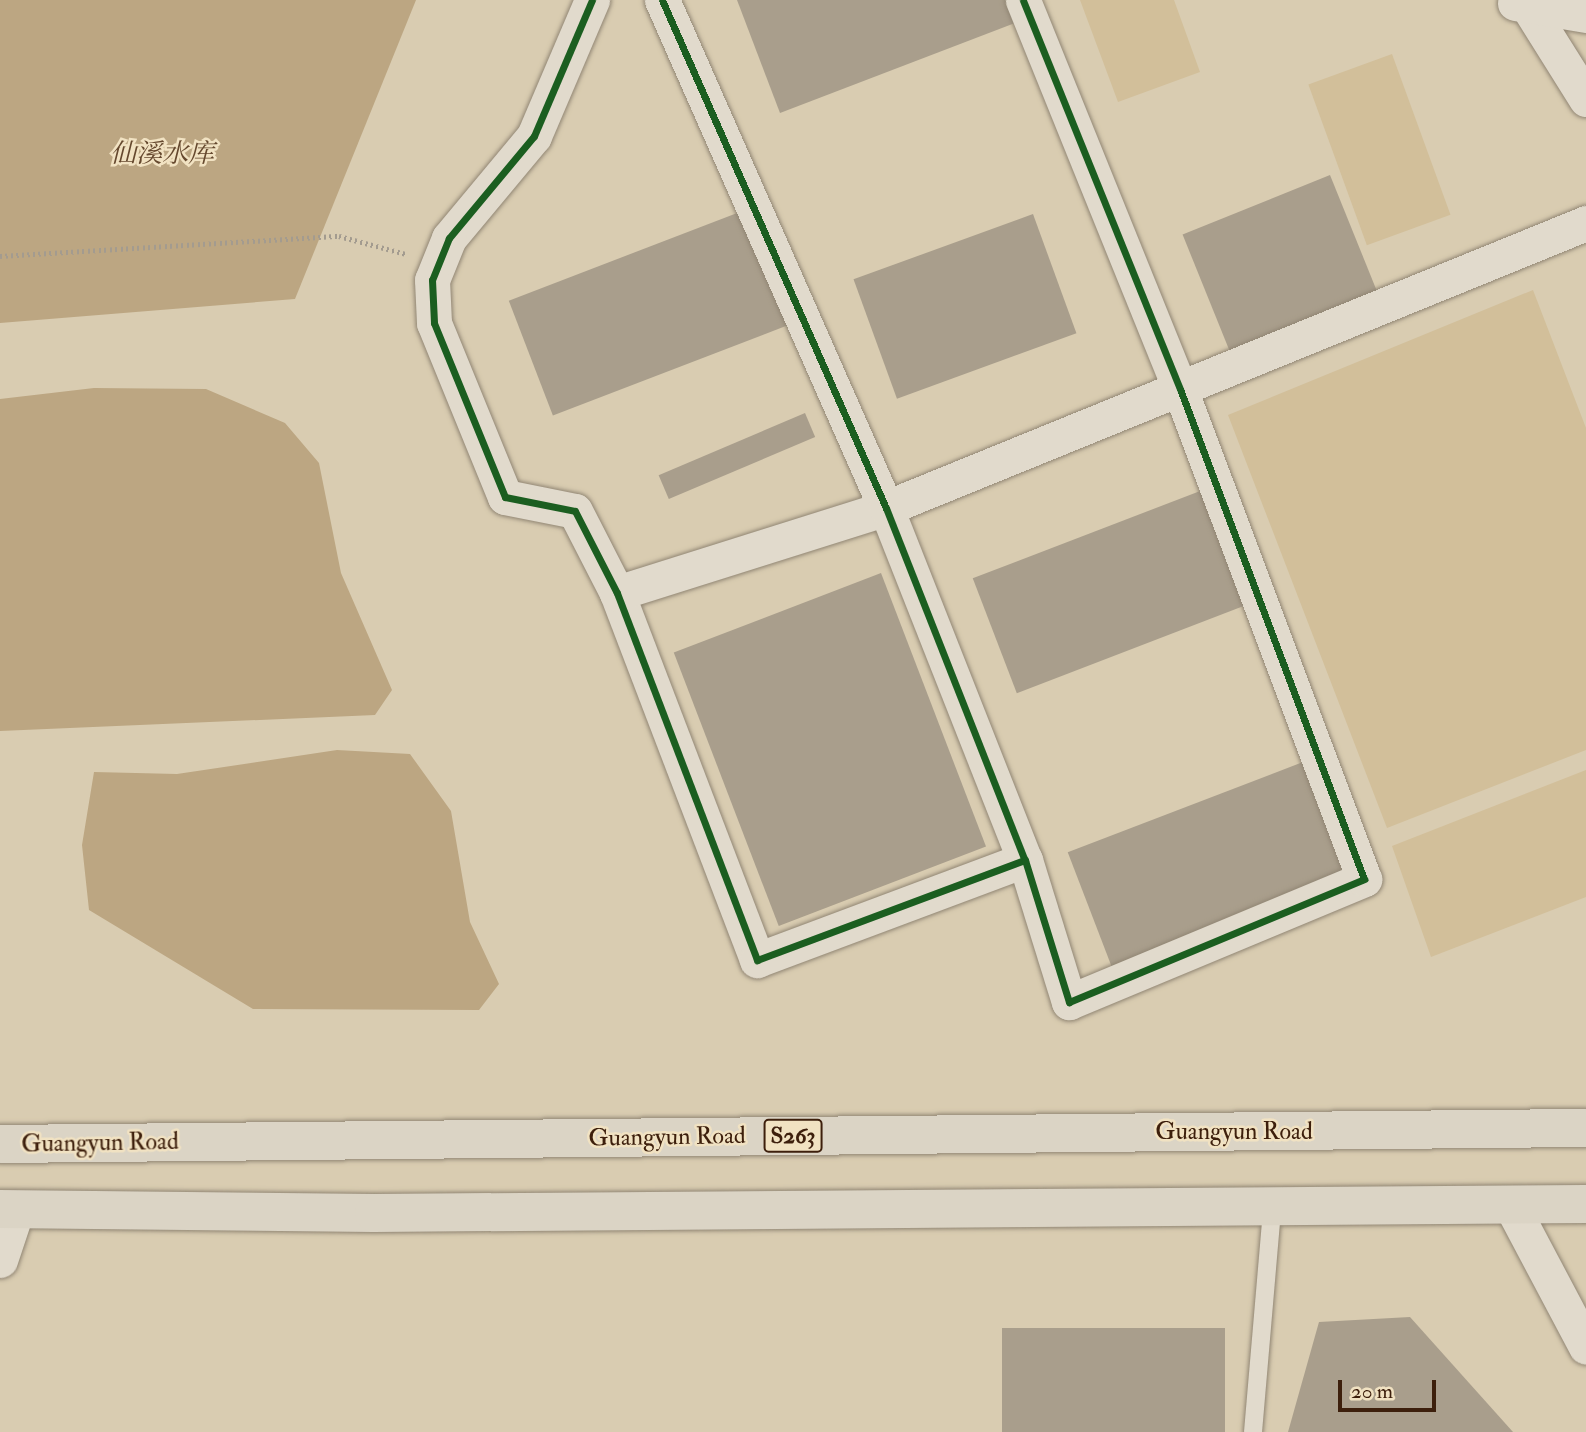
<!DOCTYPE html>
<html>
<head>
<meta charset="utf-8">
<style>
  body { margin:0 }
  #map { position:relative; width:1586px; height:1432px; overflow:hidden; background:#d9ccb1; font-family:"IM FELL Double Pica","Noto Serif SC",serif }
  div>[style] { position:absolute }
  .green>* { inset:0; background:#d2bf9a; transform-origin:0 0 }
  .water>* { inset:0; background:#bca682 }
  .building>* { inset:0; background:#a99e8c; transform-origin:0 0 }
  .path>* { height:4.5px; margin-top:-2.25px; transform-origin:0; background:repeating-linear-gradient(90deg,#a39b8f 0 2px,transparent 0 5.5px) }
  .roads { filter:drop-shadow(0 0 2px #918674) drop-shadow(0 0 2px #918674) }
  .service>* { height:18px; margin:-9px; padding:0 9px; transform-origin:9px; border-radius:9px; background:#e1dacc }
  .minor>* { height:35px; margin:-17.5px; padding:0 17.5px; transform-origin:17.5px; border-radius:17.5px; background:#e1dacc }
  .primary>* { height:38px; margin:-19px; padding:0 19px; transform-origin:19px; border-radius:19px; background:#dbd4c5 }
  .cycleway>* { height:7px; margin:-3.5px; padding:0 3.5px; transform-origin:3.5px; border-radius:3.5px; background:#1b5e20 }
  span { translate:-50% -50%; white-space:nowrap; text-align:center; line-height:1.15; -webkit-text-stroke:5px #f1e2c2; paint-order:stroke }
  .shield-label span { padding:2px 5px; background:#f1e2c2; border:2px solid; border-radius:5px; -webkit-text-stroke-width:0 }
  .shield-label { font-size:23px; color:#3d1f0c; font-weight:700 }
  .street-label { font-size:24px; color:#3d1f0c }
  .water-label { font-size:26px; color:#65482e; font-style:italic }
  .scale { position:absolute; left:1338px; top:1380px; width:98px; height:32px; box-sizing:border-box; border:4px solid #3d1f0c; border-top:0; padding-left:9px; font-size:21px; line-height:24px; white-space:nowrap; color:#3d1f0c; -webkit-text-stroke:5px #f1e2c2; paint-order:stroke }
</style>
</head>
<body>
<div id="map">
  <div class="green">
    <div style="clip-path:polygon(1080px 0,1174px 0,1200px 72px,1118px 102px)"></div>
    <div style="left:1392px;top:54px;width:171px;height:89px;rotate:70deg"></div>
    <div style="clip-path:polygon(1533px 290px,1586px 428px,1586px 750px,1387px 828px,1228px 415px)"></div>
    <div style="clip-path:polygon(1586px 770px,1586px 897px,1431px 957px,1392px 846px)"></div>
  </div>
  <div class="water">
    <div style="clip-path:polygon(0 0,416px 0,295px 299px,0 323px)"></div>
    <div style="clip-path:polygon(94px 388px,206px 389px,285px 423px,319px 463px,341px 573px,392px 690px,375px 715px,0 731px,0 399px)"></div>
    <div style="clip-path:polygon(337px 750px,410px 754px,451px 811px,470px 922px,499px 984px,479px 1010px,253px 1009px,89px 910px,82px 845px,94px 772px,177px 774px)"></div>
  </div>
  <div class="building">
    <div style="clip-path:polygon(737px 0,1007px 0,1015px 23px,780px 113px)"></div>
    <div style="left:1330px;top:175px;width:128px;height:159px;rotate:68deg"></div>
    <div style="left:745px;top:210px;width:123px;height:253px;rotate:69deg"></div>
    <div style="left:1033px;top:214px;width:127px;height:191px;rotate:70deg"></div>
    <div style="left:805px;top:413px;width:26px;height:159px;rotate:67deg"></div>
    <div style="left:1208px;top:488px;width:123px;height:252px;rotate:69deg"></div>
    <div style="left:881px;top:573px;width:293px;height:222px;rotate:69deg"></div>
    <div style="left:1303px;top:762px;width:124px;height:252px;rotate:69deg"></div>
    <div style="clip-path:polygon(1410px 1317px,1513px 1432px,1288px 1432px,1319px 1322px)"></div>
    <div style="left:1002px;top:1328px;width:223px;height:104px"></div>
  </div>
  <div class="path">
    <div style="left:0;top:256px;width:340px;rotate:-3.4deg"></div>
    <div style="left:339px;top:236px;width:69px;rotate:15deg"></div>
  </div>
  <div class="roads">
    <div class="service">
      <div style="left:1253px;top:1432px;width:224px;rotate:-85.1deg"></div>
    </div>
    <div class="minor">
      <div style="left:592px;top:0;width:148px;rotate:113.1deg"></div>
      <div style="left:534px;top:136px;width:133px;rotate:129.8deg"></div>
      <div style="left:449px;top:238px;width:45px;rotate:112deg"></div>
      <div style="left:432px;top:280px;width:43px;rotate:87.3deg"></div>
      <div style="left:434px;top:323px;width:188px;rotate:67.8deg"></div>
      <div style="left:505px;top:497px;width:71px;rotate:11.3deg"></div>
      <div style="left:575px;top:511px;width:92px;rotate:62.9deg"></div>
      <div style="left:617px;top:593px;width:393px;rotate:69.1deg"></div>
      <div style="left:757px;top:960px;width:286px;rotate:-20.5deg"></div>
      <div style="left:662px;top:0;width:555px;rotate:66.21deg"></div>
      <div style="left:886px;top:508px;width:378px;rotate:68.5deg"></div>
      <div style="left:1025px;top:860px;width:149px;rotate:72.8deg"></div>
      <div style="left:1069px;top:1002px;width:320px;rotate:-22.6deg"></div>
      <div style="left:1364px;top:879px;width:523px;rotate:-110.58deg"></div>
      <div style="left:1180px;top:389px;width:419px;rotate:-112deg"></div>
      <div style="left:1524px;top:0;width:117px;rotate:57.9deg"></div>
      <div style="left:1515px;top:3px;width:72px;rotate:9.6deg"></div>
      <div style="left:617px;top:593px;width:282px;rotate:-17.5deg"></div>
      <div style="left:886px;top:508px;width:756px;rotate:-22.15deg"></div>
      <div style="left:1512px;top:1207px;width:158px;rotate:62.1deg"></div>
      <div style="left:0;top:1260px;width:54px;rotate:-71.6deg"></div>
    </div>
    <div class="primary">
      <div style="left:0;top:1144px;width:1586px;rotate:-0.58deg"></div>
      <div style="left:0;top:1209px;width:374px;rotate:0.6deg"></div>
      <div style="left:374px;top:1213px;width:1212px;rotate:-0.43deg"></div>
    </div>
  </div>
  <div class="cycleway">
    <div style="left:592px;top:0;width:148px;rotate:113.1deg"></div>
    <div style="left:534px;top:136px;width:133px;rotate:129.8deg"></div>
    <div style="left:449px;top:238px;width:45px;rotate:112deg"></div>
    <div style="left:432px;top:280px;width:43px;rotate:87.3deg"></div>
    <div style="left:434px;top:323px;width:188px;rotate:67.8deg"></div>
    <div style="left:505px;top:497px;width:71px;rotate:11.3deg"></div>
    <div style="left:575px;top:511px;width:92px;rotate:62.9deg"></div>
    <div style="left:617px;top:593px;width:393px;rotate:69.1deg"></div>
    <div style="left:757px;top:960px;width:286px;rotate:-20.5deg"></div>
    <div style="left:662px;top:0;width:555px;rotate:66.21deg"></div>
    <div style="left:886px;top:508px;width:378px;rotate:68.5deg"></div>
    <div style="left:1025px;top:860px;width:149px;rotate:72.8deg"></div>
    <div style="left:1069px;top:1002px;width:320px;rotate:-22.6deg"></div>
    <div style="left:1364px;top:879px;width:523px;rotate:-110.58deg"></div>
    <div style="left:1180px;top:389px;width:419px;rotate:-112deg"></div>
  </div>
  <div class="shield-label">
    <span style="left:793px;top:1136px">S263</span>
  </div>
  <div class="street-label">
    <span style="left:1234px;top:1132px">Guangyun Road</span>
    <span style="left:667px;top:1137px;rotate:-1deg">Guangyun Road</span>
    <span style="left:100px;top:1143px;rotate:-1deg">Guangyun Road</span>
  </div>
  <div class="water-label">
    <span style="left:162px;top:155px">仙溪水库</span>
  </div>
  <div class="scale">20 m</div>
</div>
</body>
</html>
